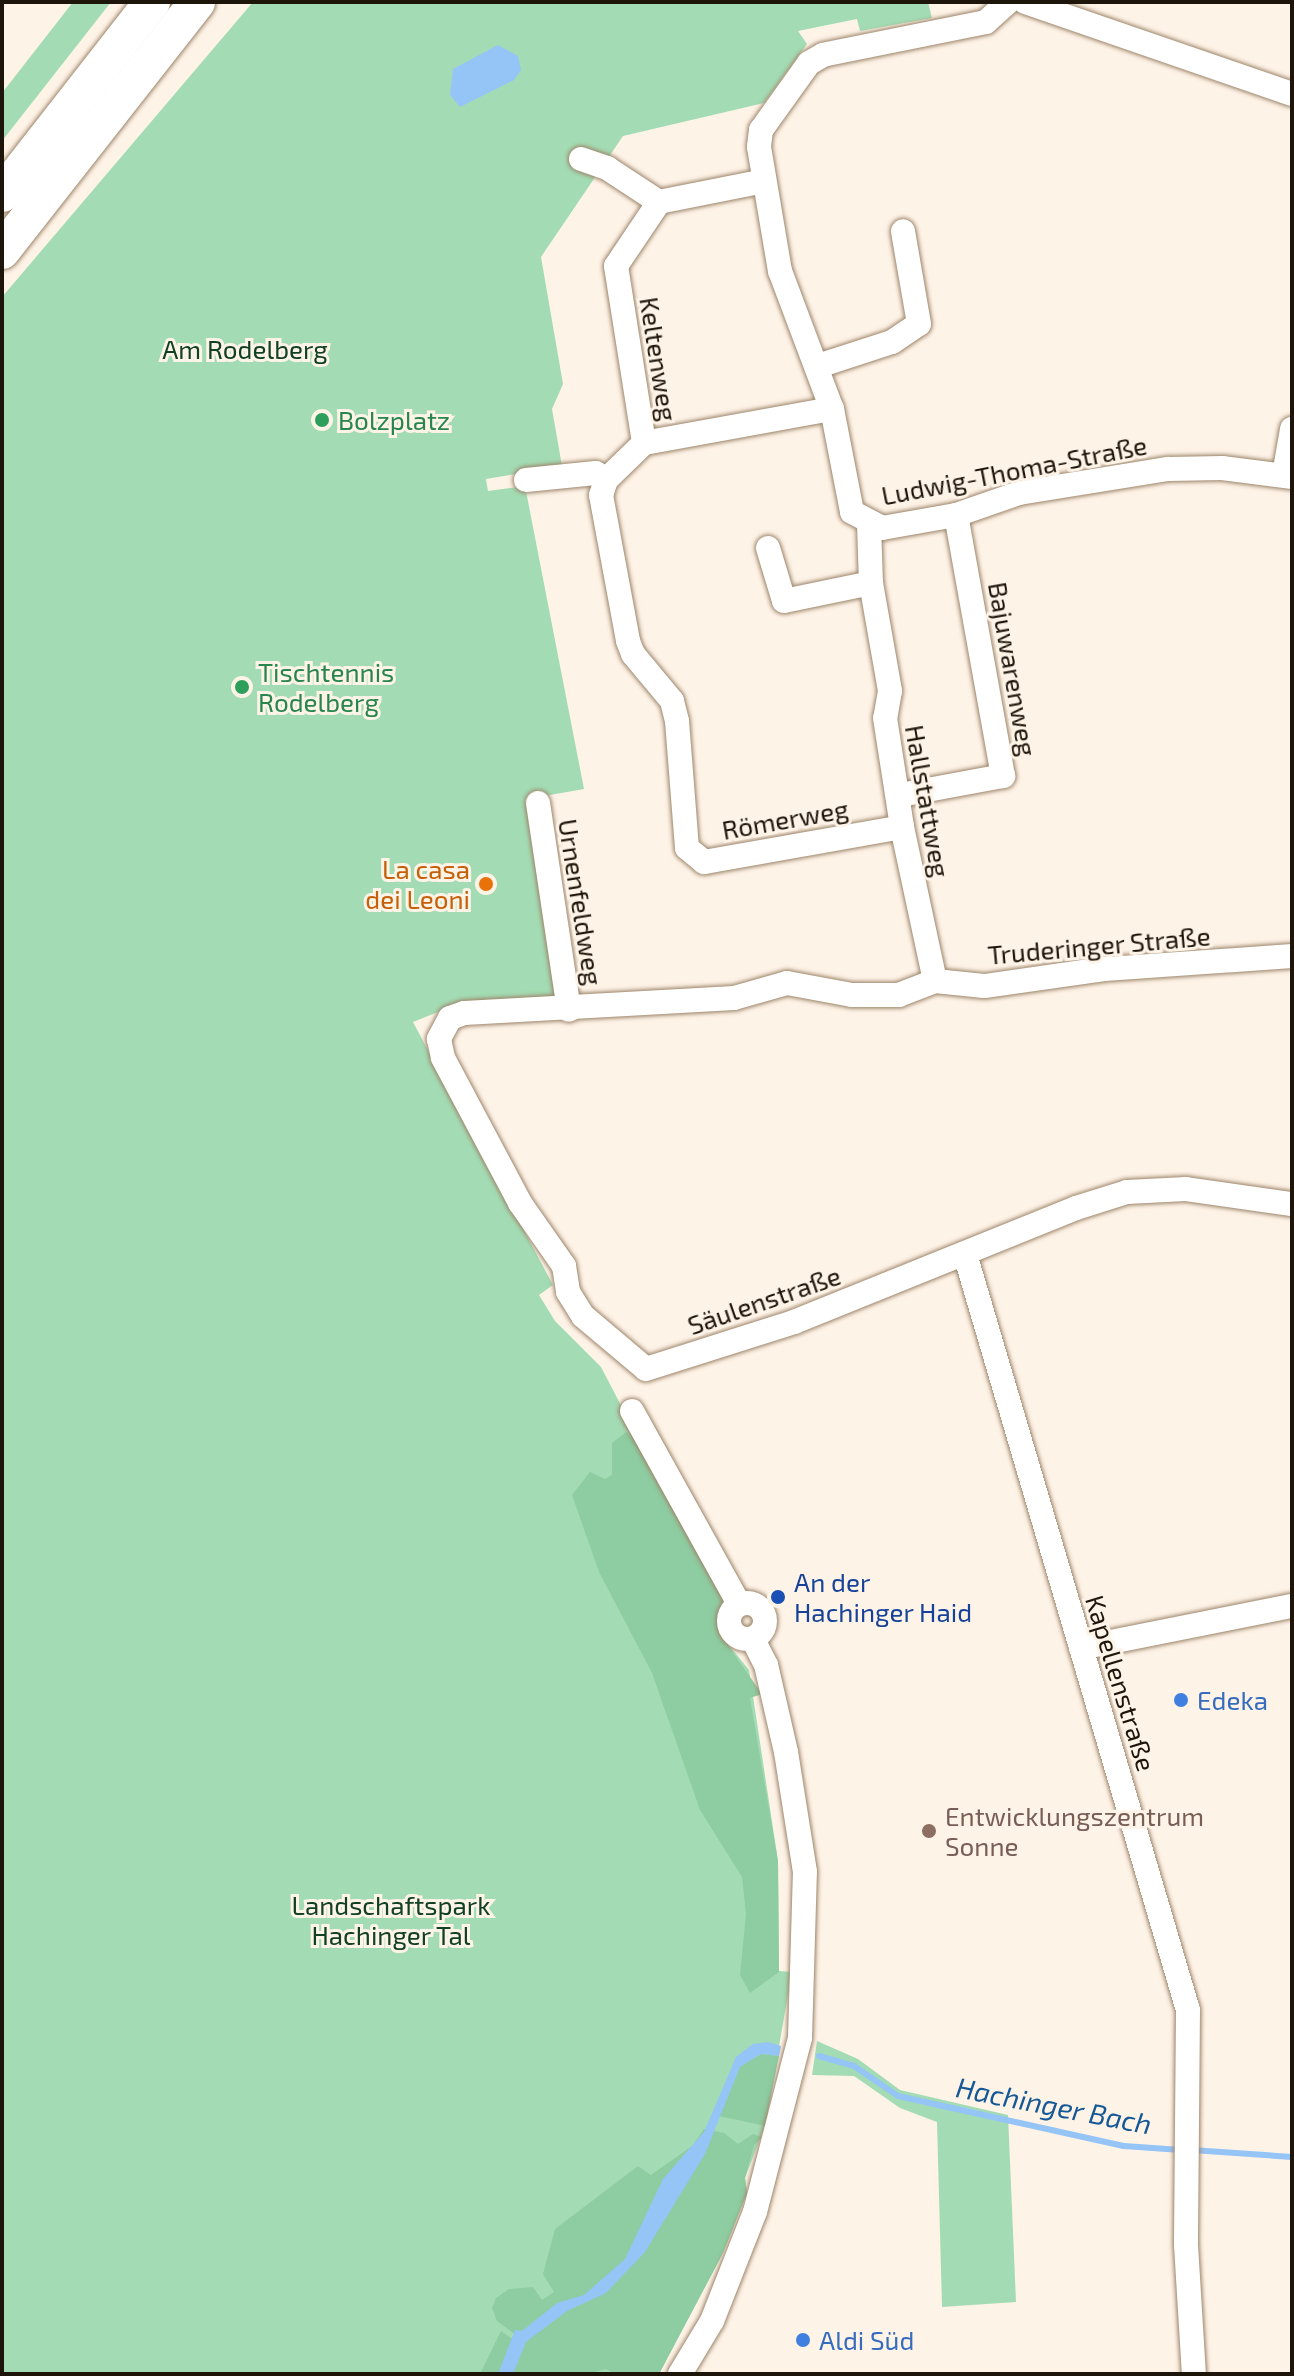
<!DOCTYPE html>
<html>
<head>
<meta charset="utf-8">
<style>
  body { margin:0 }
  #map { position:relative; width:1294px; height:2376px; overflow:hidden; background:#fef3e7; font-family:"Exo 2",sans-serif }
  div>[style] { position:absolute }
  .green>* { inset:0; background:#a3dcb4 }
  .forest>* { inset:0; background:#8ecca1 }
  .water>* { inset:0; background:#95c4f7 }
  .stream>* { height:6px; margin:-3px; padding:0 3px; transform-origin:3px; border-radius:3px; background:#95c4f7 }
  .roads { filter:drop-shadow(0 0 2px #9d856a) drop-shadow(0 0 2px #9d856a) }
  .minor>* { height:24px; margin:-12px; padding:0 12px; transform-origin:12px; border-radius:12px; background:#fff }
  .minor>.ring { margin:-12px; padding:0; box-sizing:content-box; background:none; border:24px solid #fff; border-radius:50% }
  .highway>* { height:36px; margin:-18px; padding:0 18px; transform-origin:18px; border-radius:18px; background:#fff }
  .dots>* { width:22px; height:22px; translate:-50% -50%; box-sizing:border-box; border:4px solid #fef3e7; border-radius:50% }
  span { translate:-50% -50%; white-space:nowrap; text-align:center; line-height:1.15; -webkit-text-stroke:6px #fef3e7; paint-order:stroke }
  .park-label { font-size:26px; color:#114125 }
  .street-label { font-size:26px; color:#1e150a }
  .leisure-label { font-size:26px; color:#27864d }
  .left { translate:0 -50%; text-align:left }
  .food-label { font-size:26px; color:#c56008 }
  .right { translate:-100% -50%; text-align:right }
  .transit-label { font-size:26px; color:#164399 }
  .shop-label { font-size:26px; color:#366cbe }
  .education-label { font-size:26px; color:#785e54 }
  .water-label { font-size:28px; color:#165895; font-style:italic }
  .frame { position:absolute; inset:0; border:4px solid #1e150a; pointer-events:none }
</style>
</head>
<body>
<div id="map">
  <div class="green">
    <div style="clip-path:polygon(73px 2px,111px 2px,2px 141px,2px 93px)"></div>
    <div style="clip-path:polygon(253px 2px,928px 2px,932px 18px,860px 31px,857px 19px,798px 31px,807px 44px,764px 103px,623px 136px,541px 257px,563px 384px,552px 409px,562px 466px,486px 479px,488px 491px,525px 486px,584px 789px,544px 796px,557px 1000px,453px 1006px,413px 1022px,553px 1285px,539px 1295px,555px 1321px,601px 1367px,724px 1603px,720px 1634px,749px 1670px,778px 1861px,779px 1971px,792px 1972px,765px 2126px,745px 2178px,747px 2193px,723px 2253px,659px 2374px,2px 2374px,2px 297px)"></div>
    <div style="clip-path:polygon(817px 2041px,858px 2059px,900px 2090px,1008px 2115px,1016px 2302px,942px 2307px,937px 2122px,900px 2108px,854px 2076px,812px 2075px)"></div>
  </div>
  <div class="forest">
    <div style="clip-path:polygon(626px 1432px,643px 1445px,726px 1596px,719px 1613px,720px 1634px,762px 1694px,750px 1698px,778px 1861px,779px 1972px,750px 1993px,740px 1975px,746px 1914px,742px 1877px,700px 1810px,652px 1673px,599px 1572px,572px 1495px,590px 1472px,605px 1479px,612px 1475px,612px 1443px)"></div>
    <div style="clip-path:polygon(761px 2054px,779px 2056px,765px 2126px,719px 2116px,740px 2066px)"></div>
    <div style="clip-path:polygon(704px 2129px,724px 2133px,738px 2144px,753px 2134px,762px 2137px,754px 2145px,745px 2178px,747px 2193px,723px 2253px,659px 2374px,614px 2374px,606px 2369px,587px 2374px,480px 2374px,501px 2331px,522px 2346px,525px 2342px,497px 2321px,492px 2308px,496px 2298px,509px 2289px,533px 2287px,542px 2300px,554px 2292px,543px 2274px,555px 2229px,638px 2166px,651px 2175px,692px 2146px)"></div>
  </div>
  <div class="water">
    <div style="clip-path:polygon(498px 45px,518px 56px,521px 70px,514px 80px,460px 107px,450px 95px,453px 69px)"></div>
    <div style="clip-path:polygon(768px 2042px,781px 2046px,779px 2056px,761px 2054px,740px 2067px,705px 2154px,645px 2252px,606px 2293px,567px 2311px,526px 2342px,513px 2374px,498px 2374px,515px 2330px,522px 2331px,557px 2303px,584px 2295px,625px 2259px,663px 2179px,704px 2132px,736px 2057px,753px 2044px)"></div>
  </div>
  <div class="stream">
    <div style="left:819px;top:2056px;width:36px;rotate:16deg"></div>
    <div style="left:854px;top:2066px;width:53px;rotate:34.3deg"></div>
    <div style="left:898px;top:2096px;width:231px;rotate:12.5deg"></div>
    <div style="left:1124px;top:2146px;width:57px;rotate:4deg"></div>
    <div style="left:1192px;top:2150px;width:100px;rotate:4deg"></div>
  </div>
  <div class="roads">
    <div class="minor">
      <div style="left:1008px;top:2px;width:30px;rotate:138deg"></div>
      <div style="left:986px;top:22px;width:166px;rotate:168.6deg"></div>
      <div style="left:823px;top:55px;width:16px;rotate:150deg"></div>
      <div style="left:809px;top:63px;width:82px;rotate:125.6deg"></div>
      <div style="left:761px;top:130px;width:17px;rotate:97deg"></div>
      <div style="left:759px;top:147px;width:126px;rotate:80.4deg"></div>
      <div style="left:780px;top:271px;width:147px;rotate:69.4deg"></div>
      <div style="left:832px;top:409px;width:105px;rotate:79deg"></div>
      <div style="left:852px;top:512px;width:34px;rotate:28deg"></div>
      <div style="left:882px;top:528px;width:75px;rotate:-10deg"></div>
      <div style="left:956px;top:515px;width:67px;rotate:-19.2deg"></div>
      <div style="left:1019px;top:493px;width:151px;rotate:-9.2deg"></div>
      <div style="left:1168px;top:469px;width:54px;rotate:-1.1deg"></div>
      <div style="left:1222px;top:468px;width:71px;rotate:7.3deg"></div>
      <div style="left:1025px;top:2px;width:282px;rotate:19deg"></div>
      <div style="left:581px;top:159px;width:28px;rotate:19deg"></div>
      <div style="left:607px;top:168px;width:62px;rotate:33.2deg"></div>
      <div style="left:659px;top:202px;width:77px;rotate:123.9deg"></div>
      <div style="left:616px;top:266px;width:179px;rotate:81deg"></div>
      <div style="left:659px;top:202px;width:107px;rotate:-11.3deg"></div>
      <div style="left:818px;top:366px;width:78px;rotate:-18deg"></div>
      <div style="left:892px;top:342px;width:32px;rotate:-34deg"></div>
      <div style="left:919px;top:324px;width:94px;rotate:-99.8deg"></div>
      <div style="left:644px;top:443px;width:53px;rotate:135.8deg"></div>
      <div style="left:606px;top:480px;width:16px;rotate:108deg"></div>
      <div style="left:601px;top:495px;width:148px;rotate:79.5deg"></div>
      <div style="left:628px;top:641px;width:14px;rotate:69deg"></div>
      <div style="left:633px;top:654px;width:61px;rotate:50.3deg"></div>
      <div style="left:672px;top:701px;width:21px;rotate:76deg"></div>
      <div style="left:677px;top:721px;width:127px;rotate:85.5deg"></div>
      <div style="left:687px;top:848px;width:22px;rotate:39deg"></div>
      <div style="left:704px;top:862px;width:201px;rotate:-10deg"></div>
      <div style="left:644px;top:443px;width:191px;rotate:-10.3deg"></div>
      <div style="left:1284px;top:475px;width:47px;rotate:-80.1deg"></div>
      <div style="left:526px;top:480px;width:70px;rotate:-5.7deg"></div>
      <div style="left:596px;top:473px;width:12px;rotate:35deg"></div>
      <div style="left:869px;top:524px;width:59px;rotate:88.1deg"></div>
      <div style="left:768px;top:548px;width:55px;rotate:73.2deg"></div>
      <div style="left:784px;top:601px;width:89px;rotate:-11.7deg"></div>
      <div style="left:871px;top:583px;width:110px;rotate:80deg"></div>
      <div style="left:890px;top:691px;width:27px;rotate:100deg"></div>
      <div style="left:885px;top:718px;width:110px;rotate:81.1deg"></div>
      <div style="left:902px;top:827px;width:157px;rotate:77.9deg"></div>
      <div style="left:900px;top:795px;width:105px;rotate:-10.5deg"></div>
      <div style="left:1003px;top:776px;width:265px;rotate:-100.2deg"></div>
      <div style="left:538px;top:803px;width:209px;rotate:81.5deg"></div>
      <div style="left:1292px;top:956px;width:188px;rotate:176deg"></div>
      <div style="left:1104px;top:969px;width:121px;rotate:171.9deg"></div>
      <div style="left:984px;top:986px;width:49px;rotate:-174.2deg"></div>
      <div style="left:935px;top:981px;width:39px;rotate:159deg"></div>
      <div style="left:899px;top:995px;width:47px;rotate:180deg"></div>
      <div style="left:852px;top:995px;width:66px;rotate:-169.5deg"></div>
      <div style="left:787px;top:983px;width:55px;rotate:164.2deg"></div>
      <div style="left:734px;top:998px;width:270px;rotate:176.8deg"></div>
      <div style="left:464px;top:1013px;width:15px;rotate:160deg"></div>
      <div style="left:450px;top:1018px;width:24px;rotate:118deg"></div>
      <div style="left:439px;top:1039px;width:19px;rotate:78deg"></div>
      <div style="left:443px;top:1058px;width:164px;rotate:62deg"></div>
      <div style="left:520px;top:1203px;width:77px;rotate:55.1deg"></div>
      <div style="left:564px;top:1266px;width:26px;rotate:81deg"></div>
      <div style="left:568px;top:1292px;width:28px;rotate:58deg"></div>
      <div style="left:583px;top:1316px;width:82px;rotate:40.1deg"></div>
      <div style="left:646px;top:1369px;width:155px;rotate:-17.6deg"></div>
      <div style="left:794px;top:1322px;width:304px;rotate:-22deg"></div>
      <div style="left:1076px;top:1208px;width:53px;rotate:-17.4deg"></div>
      <div style="left:1127px;top:1192px;width:59px;rotate:-2.9deg"></div>
      <div style="left:1186px;top:1189px;width:107px;rotate:8.1deg"></div>
      <div style="left:965px;top:1254px;width:788px;rotate:73.57deg"></div>
      <div style="left:1188px;top:2010px;width:235px;rotate:90.5deg"></div>
      <div style="left:1186px;top:2245px;width:129px;rotate:86.5deg"></div>
      <div style="left:632px;top:1411px;width:221px;rotate:61deg"></div>
      <div class="ring" style="left:729px;top:1603px;width:12px;height:12px"></div>
      <div style="left:1081px;top:1648px;width:215px;rotate:-11.3deg"></div>
      <div style="left:680px;top:2374px;width:62px;rotate:-58.9deg"></div>
      <div style="left:712px;top:2321px;width:117px;rotate:-68.5deg"></div>
      <div style="left:755px;top:2212px;width:180px;rotate:-75.5deg"></div>
      <div style="left:800px;top:2038px;width:166px;rotate:-88.3deg"></div>
      <div style="left:805px;top:1872px;width:121px;rotate:-99deg"></div>
      <div style="left:786px;top:1752px;width:89px;rotate:-102.9deg"></div>
      <div style="left:766px;top:1665px;width:29px;rotate:-117deg"></div>
    </div>
    <div class="highway">
      <div style="left:2px;top:194px;width:244px;rotate:-52deg"></div>
      <div style="left:2px;top:251px;width:316px;rotate:-51.9deg"></div>
    </div>
  </div>
  <div class="dots">
    <div style="left:322px;top:420px;background:#2e9e5b"></div>
    <div style="left:242px;top:687px;background:#2e9e5b"></div>
    <div style="left:486px;top:884px;background:#e8710a"></div>
    <div style="left:778px;top:1597px;background:#1a4fb4"></div>
    <div style="left:1181px;top:1700px;background:#3f7fe0"></div>
    <div style="left:929px;top:1831px;background:#8d6e63"></div>
    <div style="left:803px;top:2340px;background:#3f7fe0"></div>
  </div>
  <div class="park-label">
    <span style="left:245px;top:349px">Am Rodelberg</span>
    <span style="left:391px;top:1920px">Landschaftspark<br>Hachinger Tal</span>
  </div>
  <div class="street-label">
    <span style="left:659px;top:359px;rotate:81deg">Keltenweg</span>
    <span style="left:1014px;top:470px;rotate:-11deg">Ludwig-Thoma-Straße</span>
    <span style="left:1013px;top:669px;rotate:80deg">Bajuwarenweg</span>
    <span style="left:928px;top:801px;rotate:80deg">Hallstattweg</span>
    <span style="left:785px;top:819px;rotate:-10deg">Römerweg</span>
    <span style="left:581px;top:902px;rotate:81deg">Urnenfeldweg</span>
    <span style="left:1099px;top:945px;rotate:-5deg">Truderinger Straße</span>
    <span style="left:764px;top:1300px;rotate:-19deg">Säulenstraße</span>
    <span style="left:1121px;top:1683px;rotate:73deg">Kapellenstraße</span>
  </div>
  <div class="leisure-label">
    <span class="left" style="left:338px;top:420px">Bolzplatz</span>
    <span class="left" style="left:258px;top:687px">Tischtennis<br>Rodelberg</span>
  </div>
  <div class="food-label">
    <span class="right" style="left:470px;top:884px">La casa<br>dei Leoni</span>
  </div>
  <div class="transit-label">
    <span class="left" style="left:794px;top:1597px">An der<br>Hachinger Haid</span>
  </div>
  <div class="shop-label">
    <span class="left" style="left:1197px;top:1700px">Edeka</span>
    <span class="left" style="left:819px;top:2340px">Aldi Süd</span>
  </div>
  <div class="education-label">
    <span class="left" style="left:945px;top:1831px">Entwicklungszentrum<br>Sonne</span>
  </div>
  <div class="water-label">
    <span style="left:1054px;top:2105px;rotate:11deg">Hachinger Bach</span>
  </div>
  <div class="frame"></div>
</div>
</body>
</html>
